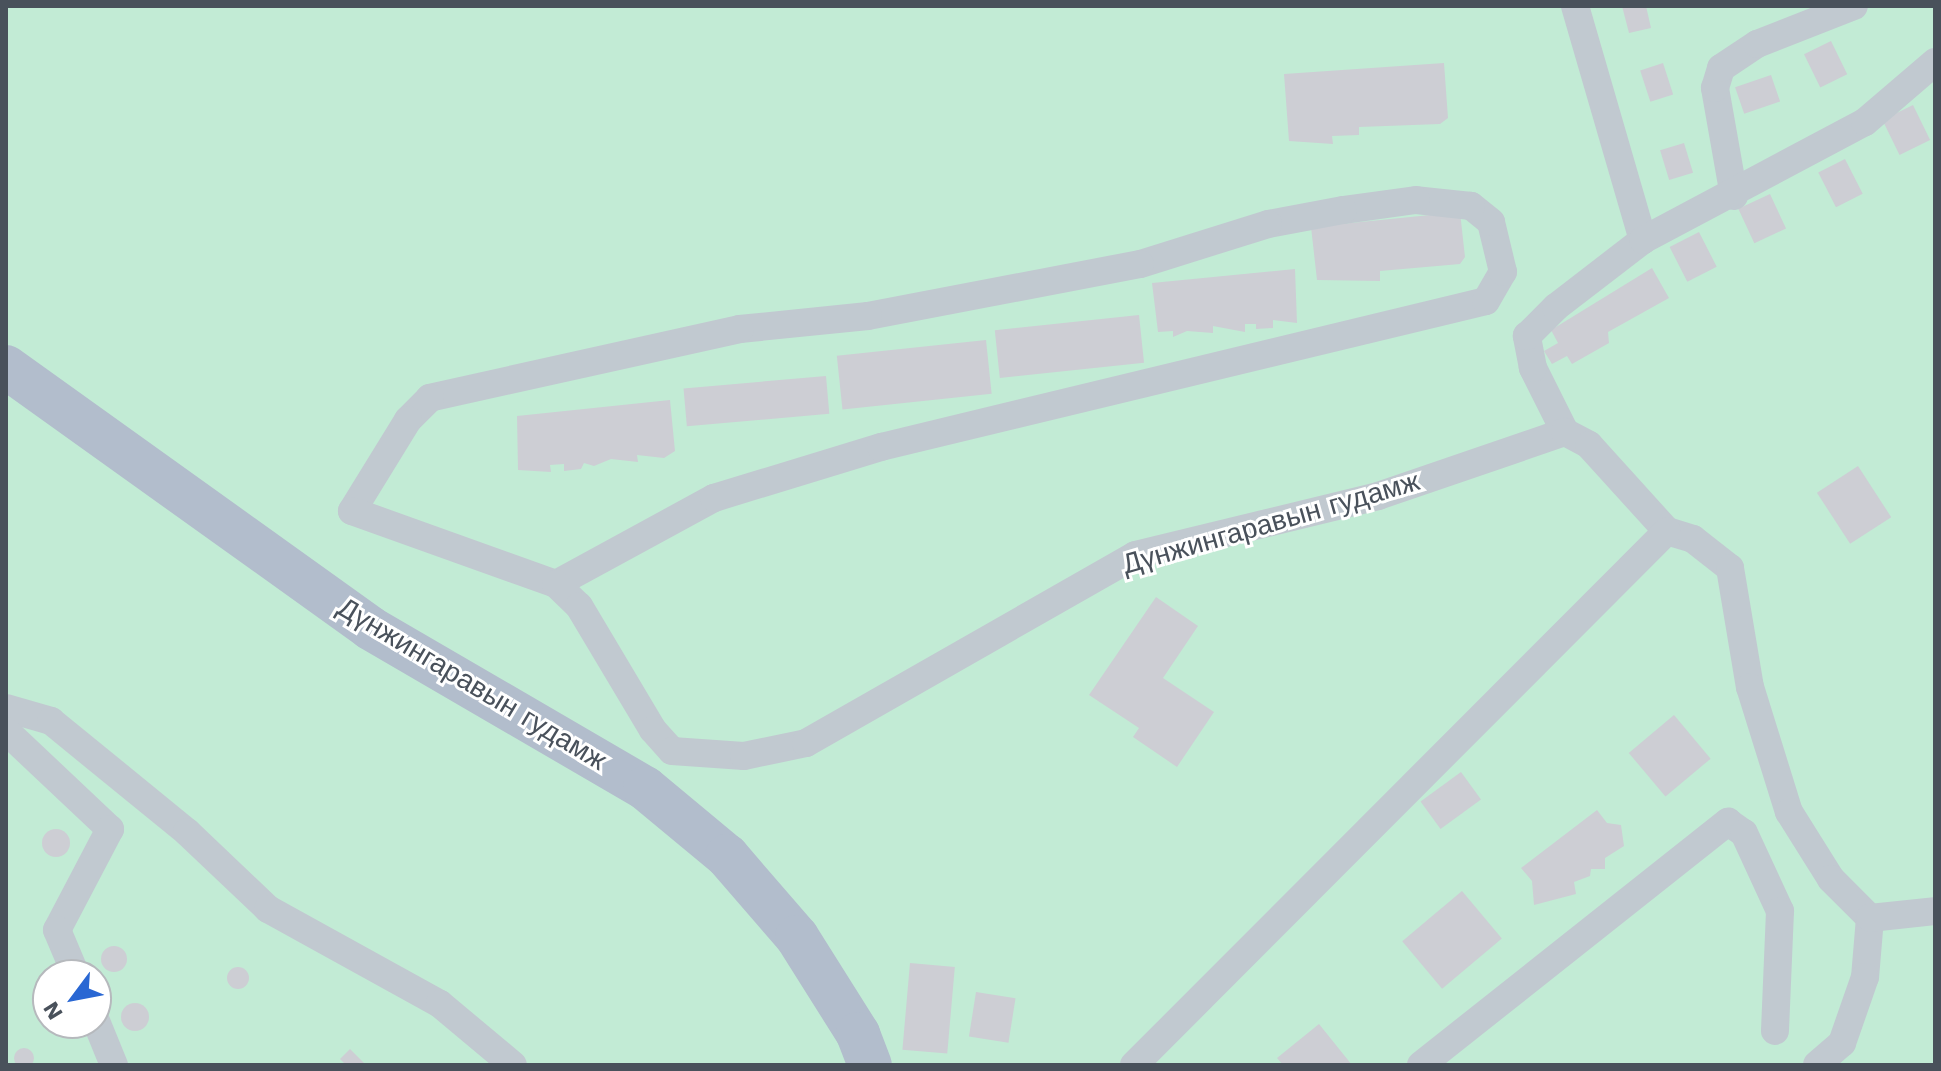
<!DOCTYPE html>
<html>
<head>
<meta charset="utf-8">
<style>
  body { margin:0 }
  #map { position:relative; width:1941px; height:1071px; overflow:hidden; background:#f2f0f0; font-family:"Work Sans",sans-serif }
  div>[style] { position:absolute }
  .green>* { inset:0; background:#c2ebd5 }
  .building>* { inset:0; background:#cdced4; transform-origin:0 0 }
  .round { border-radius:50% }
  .street>* { height:28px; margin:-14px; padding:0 14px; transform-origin:14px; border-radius:14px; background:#c1c9d0 }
  .primary>* { height:44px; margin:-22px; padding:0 22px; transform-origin:22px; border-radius:22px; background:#b2bdcc }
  span { translate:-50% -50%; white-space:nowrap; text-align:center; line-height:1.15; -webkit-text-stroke:6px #fff; paint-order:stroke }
  .street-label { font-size:28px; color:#49515b }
  .frame { position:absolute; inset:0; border:8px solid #49515b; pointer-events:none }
  .north { position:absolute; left:32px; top:959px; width:80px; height:80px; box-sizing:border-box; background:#fff; border:2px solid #b6b9bd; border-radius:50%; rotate:238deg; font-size:22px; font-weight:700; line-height:32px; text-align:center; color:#49515b }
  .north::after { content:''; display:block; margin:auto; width:28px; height:36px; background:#2967d3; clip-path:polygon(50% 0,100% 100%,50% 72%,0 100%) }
</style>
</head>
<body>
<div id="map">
  <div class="green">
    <div style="clip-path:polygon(evenodd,6px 6px,1935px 6px,1935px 1065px,6px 1065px,6px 6px,48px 975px,96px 975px,96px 1023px,48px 1023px,48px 975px)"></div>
  </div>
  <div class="building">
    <div style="clip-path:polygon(1622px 6px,1646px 6px,1651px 28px,1629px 33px)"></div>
    <div style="left:1831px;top:41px;width:37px;height:30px;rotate:64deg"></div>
    <div style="clip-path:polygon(1444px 63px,1448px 118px,1440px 124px,1359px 127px,1359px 135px,1332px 136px,1333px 144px,1289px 141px,1284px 74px)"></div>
    <div style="left:1663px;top:63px;width:33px;height:24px;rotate:72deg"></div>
    <div style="left:1771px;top:75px;width:28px;height:38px;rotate:71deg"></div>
    <div style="left:1913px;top:105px;width:39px;height:34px;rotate:64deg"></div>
    <div style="left:1684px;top:143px;width:31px;height:25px;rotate:73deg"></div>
    <div style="left:1845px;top:159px;width:39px;height:30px;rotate:63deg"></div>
    <div style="left:1770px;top:194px;width:38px;height:35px;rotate:65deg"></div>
    <div style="clip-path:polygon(1460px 212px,1465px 257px,1460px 264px,1380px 271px,1380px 281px,1317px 280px,1311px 227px)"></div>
    <div style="left:1699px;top:232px;width:39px;height:33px;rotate:63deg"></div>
    <div style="clip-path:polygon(1652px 268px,1669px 298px,1608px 332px,1609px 343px,1572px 364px,1567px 356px,1552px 364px,1544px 351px,1558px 343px,1551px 330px)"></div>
    <div style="clip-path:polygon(1295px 269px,1297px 323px,1273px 320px,1273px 328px,1256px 329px,1256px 324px,1245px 324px,1245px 332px,1213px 326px,1213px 333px,1187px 331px,1173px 337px,1173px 331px,1158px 332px,1152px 283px)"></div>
    <div style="left:1139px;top:315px;width:48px;height:145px;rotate:84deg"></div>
    <div style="left:986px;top:340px;width:54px;height:150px;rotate:84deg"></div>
    <div style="left:826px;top:376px;width:38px;height:143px;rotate:85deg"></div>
    <div style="clip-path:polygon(670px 400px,675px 451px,664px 458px,637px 455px,638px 462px,611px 459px,594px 466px,584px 463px,581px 469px,564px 471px,564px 464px,550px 465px,551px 472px,518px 470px,517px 416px)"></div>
    <div style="left:1858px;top:466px;width:61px;height:49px;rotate:57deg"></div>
    <div style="clip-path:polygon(1156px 597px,1198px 626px,1163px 678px,1214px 712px,1177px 767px,1133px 737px,1139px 728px,1089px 695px)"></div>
    <div style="left:1674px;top:715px;width:57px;height:59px;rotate:50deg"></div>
    <div style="left:1461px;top:772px;width:34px;height:50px;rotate:54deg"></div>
    <div style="clip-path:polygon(1597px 810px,1607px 823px,1621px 825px,1624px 846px,1605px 858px,1605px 869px,1591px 869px,1590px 876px,1574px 882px,1576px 894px,1534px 905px,1532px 881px,1521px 868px)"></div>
    <div class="round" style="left:42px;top:829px;width:28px;height:28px"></div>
    <div style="left:1462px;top:891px;width:62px;height:78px;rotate:50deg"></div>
    <div class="round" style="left:101px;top:946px;width:26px;height:26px"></div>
    <div style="left:910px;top:963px;width:45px;height:87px;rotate:5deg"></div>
    <div class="round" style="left:227px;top:967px;width:22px;height:22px"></div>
    <div style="left:976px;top:992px;width:40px;height:45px;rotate:9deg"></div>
    <div class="round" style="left:121px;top:1003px;width:28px;height:28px"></div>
    <div style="clip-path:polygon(1319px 1024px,1352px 1065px,1283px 1065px,1277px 1058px)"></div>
    <div class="round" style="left:14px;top:1048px;width:20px;height:20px"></div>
    <div style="clip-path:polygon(350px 1049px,366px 1065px,346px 1065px,340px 1059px)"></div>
  </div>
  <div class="street">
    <div style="left:1575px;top:6px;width:244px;rotate:73.8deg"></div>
    <div style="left:1734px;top:196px;width:110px;rotate:-100deg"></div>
    <div style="left:1715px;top:88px;width:21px;rotate:-73deg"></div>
    <div style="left:1721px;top:68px;width:43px;rotate:-33.7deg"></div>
    <div style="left:1757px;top:44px;width:104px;rotate:-21.4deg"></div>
    <div style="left:1565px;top:432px;width:72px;rotate:-116.6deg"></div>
    <div style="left:1533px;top:368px;width:33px;rotate:-101deg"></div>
    <div style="left:1527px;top:336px;width:41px;rotate:-45deg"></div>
    <div style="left:1556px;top:307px;width:110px;rotate:-37.6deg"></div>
    <div style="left:1643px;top:240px;width:251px;rotate:-28deg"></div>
    <div style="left:1865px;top:122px;width:92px;rotate:-40.6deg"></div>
    <div style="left:556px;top:584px;width:180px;rotate:-28.6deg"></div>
    <div style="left:714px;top:498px;width:175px;rotate:-17deg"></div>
    <div style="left:881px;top:447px;width:622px;rotate:-13.57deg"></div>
    <div style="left:1486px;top:301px;width:34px;rotate:-60deg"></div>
    <div style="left:1503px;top:272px;width:51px;rotate:-103.5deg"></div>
    <div style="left:1491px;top:222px;width:26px;rotate:-141deg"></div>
    <div style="left:1471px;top:206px;width:55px;rotate:-173.8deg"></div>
    <div style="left:1416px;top:200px;width:74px;rotate:172.2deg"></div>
    <div style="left:1343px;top:210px;width:76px;rotate:169.4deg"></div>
    <div style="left:1268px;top:224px;width:134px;rotate:162.6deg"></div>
    <div style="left:1140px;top:264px;width:277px;rotate:169.2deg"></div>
    <div style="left:868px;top:316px;width:129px;rotate:174.2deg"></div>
    <div style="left:740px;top:329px;width:318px;rotate:167.5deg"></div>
    <div style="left:430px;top:398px;width:31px;rotate:135deg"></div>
    <div style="left:408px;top:420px;width:107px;rotate:121.6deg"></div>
    <div style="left:352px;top:511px;width:217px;rotate:19.7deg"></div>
    <div style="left:556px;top:584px;width:32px;rotate:44deg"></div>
    <div style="left:579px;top:606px;width:144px;rotate:59.2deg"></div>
    <div style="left:653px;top:730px;width:28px;rotate:48deg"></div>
    <div style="left:672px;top:751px;width:72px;rotate:4deg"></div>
    <div style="left:744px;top:756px;width:63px;rotate:-11.8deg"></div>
    <div style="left:806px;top:743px;width:379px;rotate:-29.7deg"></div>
    <div style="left:1135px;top:555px;width:250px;rotate:-13.6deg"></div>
    <div style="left:1378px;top:496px;width:198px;rotate:-18.9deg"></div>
    <div style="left:1565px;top:432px;width:27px;rotate:28deg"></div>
    <div style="left:1589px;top:445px;width:116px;rotate:47.8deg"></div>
    <div style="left:1667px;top:531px;width:27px;rotate:17deg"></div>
    <div style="left:1693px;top:539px;width:47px;rotate:38.1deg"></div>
    <div style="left:1730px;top:568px;width:121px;rotate:80.5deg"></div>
    <div style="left:1750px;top:687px;width:131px;rotate:72.7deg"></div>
    <div style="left:1789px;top:812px;width:79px;rotate:57.9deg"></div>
    <div style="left:1831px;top:879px;width:55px;rotate:45deg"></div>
    <div style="left:1870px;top:918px;width:59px;rotate:94.8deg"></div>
    <div style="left:1865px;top:977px;width:70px;rotate:109.2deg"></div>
    <div style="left:1842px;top:1043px;width:33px;rotate:139deg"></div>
    <div style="left:6px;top:708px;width:47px;rotate:16.1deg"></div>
    <div style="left:51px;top:721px;width:176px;rotate:39.2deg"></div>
    <div style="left:187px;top:832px;width:112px;rotate:43.5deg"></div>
    <div style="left:268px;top:909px;width:196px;rotate:28.9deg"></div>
    <div style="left:440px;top:1004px;width:95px;rotate:39.9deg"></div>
    <div style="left:6px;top:731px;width:143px;rotate:43.3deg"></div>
    <div style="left:110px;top:829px;width:114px;rotate:117.7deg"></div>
    <div style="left:57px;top:930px;width:49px;rotate:67.1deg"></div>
    <div style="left:1870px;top:918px;width:65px;rotate:-6.1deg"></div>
    <div style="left:96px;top:1021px;width:48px;rotate:67.8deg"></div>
    <div style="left:1134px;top:1065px;width:754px;rotate:-45.05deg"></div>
    <div style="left:1421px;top:1065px;width:392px;rotate:-38.4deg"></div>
    <div style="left:1728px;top:822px;width:19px;rotate:35deg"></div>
    <div style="left:1744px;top:833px;width:86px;rotate:65.2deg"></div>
    <div style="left:1780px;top:911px;width:120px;rotate:92.4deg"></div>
  </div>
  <div class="primary">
    <div style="left:6px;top:367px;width:448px;rotate:35.6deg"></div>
    <div style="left:370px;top:628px;width:318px;rotate:30.2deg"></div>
    <div style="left:645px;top:788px;width:107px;rotate:39.7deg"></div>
    <div style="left:727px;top:856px;width:107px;rotate:49.2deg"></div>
    <div style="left:797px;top:937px;width:115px;rotate:57.8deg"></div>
    <div style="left:858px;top:1034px;width:33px;rotate:69deg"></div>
  </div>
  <div class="street-label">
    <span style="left:1271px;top:523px;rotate:-16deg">Дүнжингаравын гудамж</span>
    <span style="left:472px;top:684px;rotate:31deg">Дүнжингаравын гудамж</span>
  </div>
  <div class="frame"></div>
  <div class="north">N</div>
</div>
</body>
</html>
